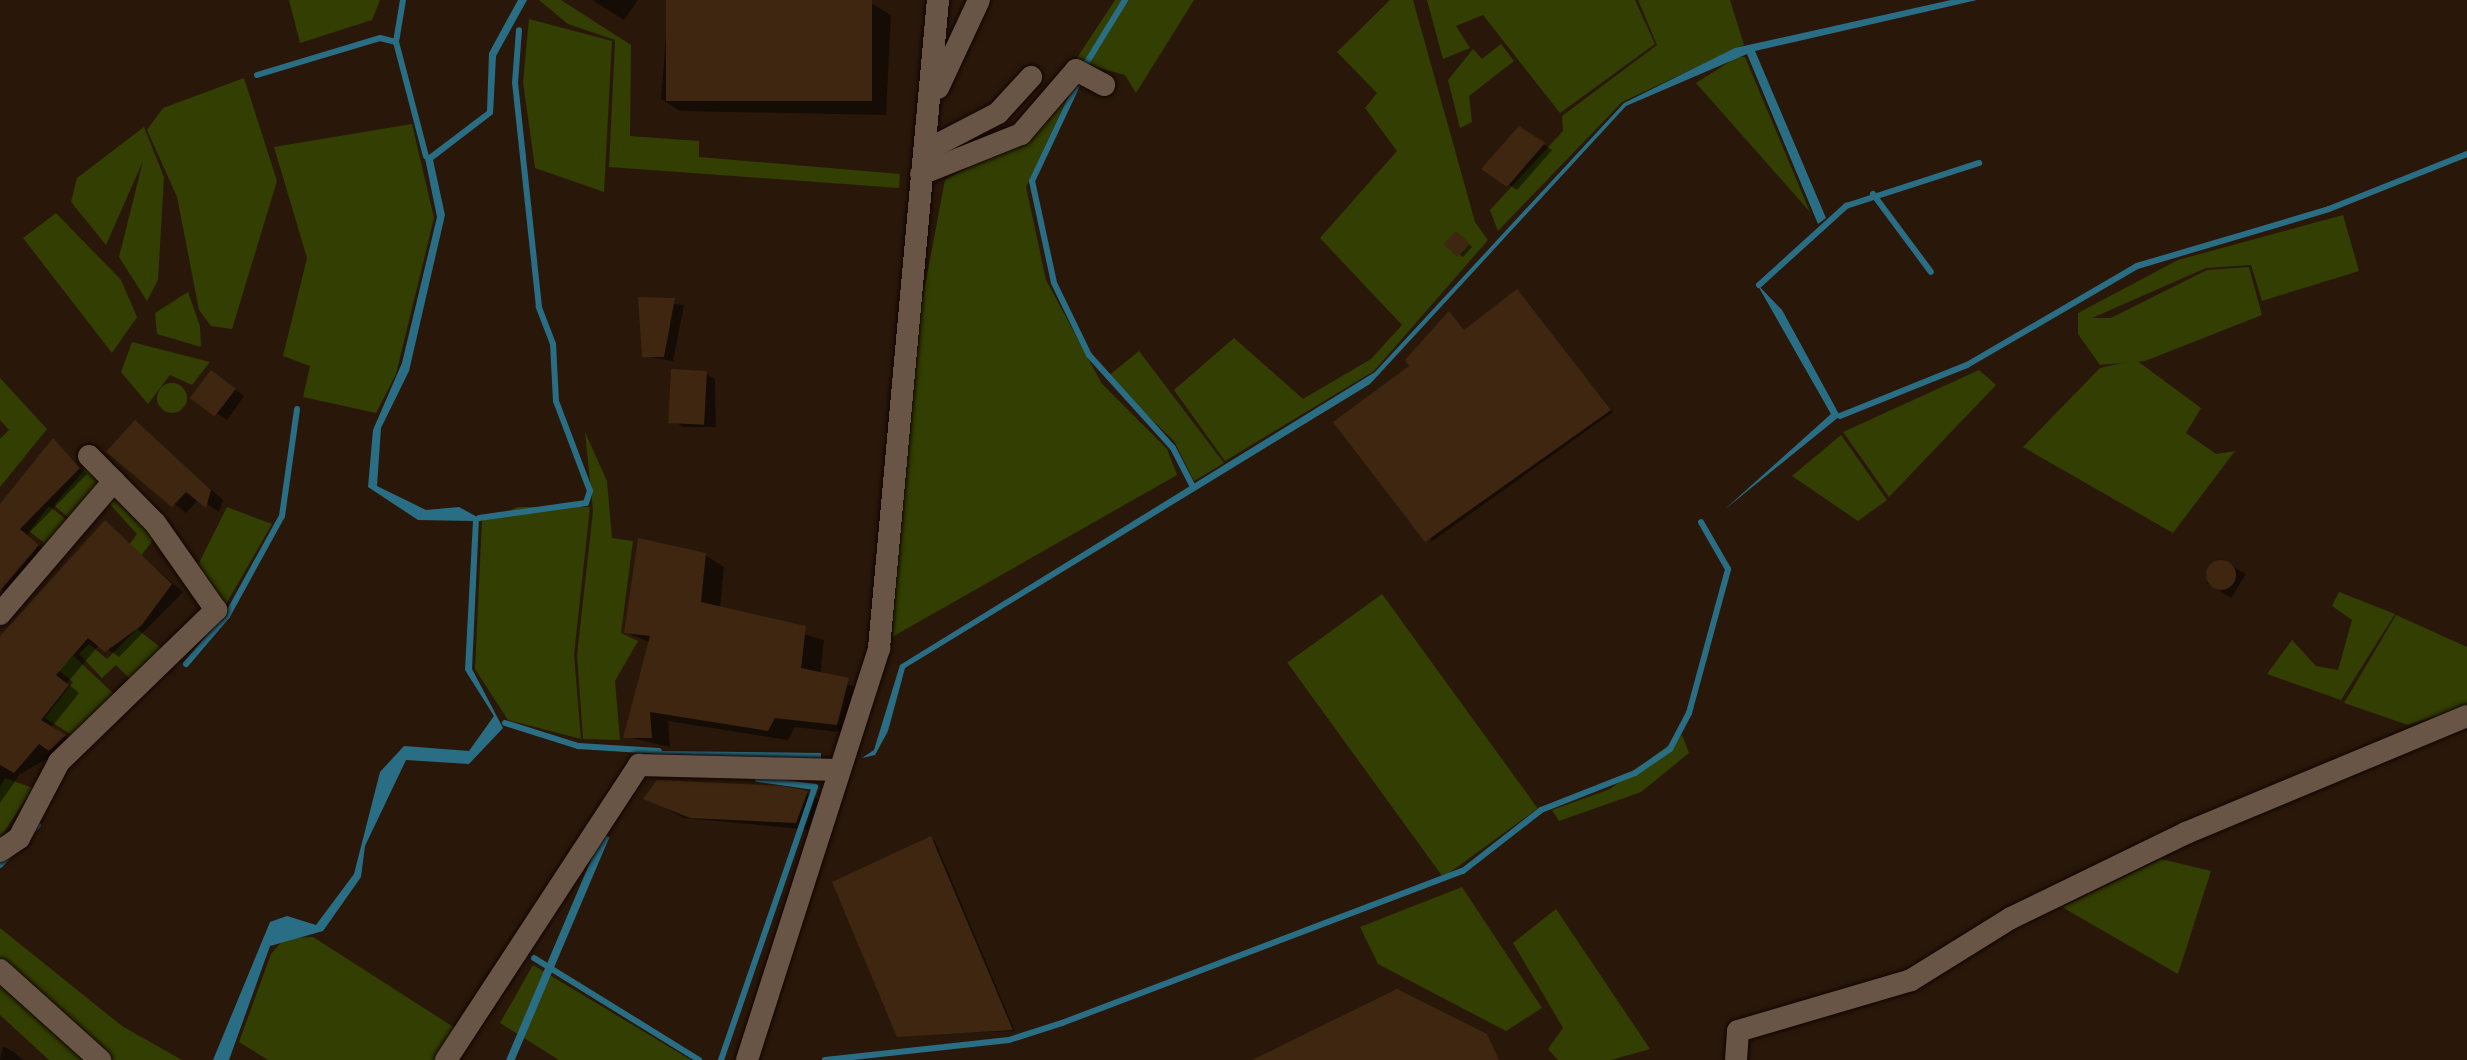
<!DOCTYPE html>
<html>
<head>
<meta charset="utf-8">
<style>
  body { margin:0 }
  #map { position:relative; width:2467px; height:1060px; overflow:hidden; background:#29180a; font-family:Inter,sans-serif }
  div>[style] { position:absolute }
  .green>* { inset:0; background:#323e02; transform-origin:0 0 }
  .round { border-radius:50% }
  .water>* { inset:0; background:#296e84; transform-origin:0 0 }
  .shadow>* { inset:0; background:#0007; transform-origin:0 0 }
  .stream>* { height:6px; margin:-3px; padding:0 3px; transform-origin:3px; border-radius:3px; background:#296e84 }
  .building>* { inset:0; background:#3f2611; transform-origin:0 0 }
  .roads { filter:drop-shadow(0 0 2px #110400) drop-shadow(0 0 2px #110400) }
  .minor>* { height:22px; margin:-11px; padding:0 11px; transform-origin:11px; border-radius:11px; background:#695546 }
  span { translate:-50% -50%; white-space:nowrap; text-align:center; line-height:1.15; -webkit-text-stroke:8px #0c0602; paint-order:stroke }
</style>
</head>
<body>
<div id="map">
  <div class="green">
    <div style="clip-path:polygon(289px 0,380px 0,372px 20px,300px 43px)"></div>
    <div style="clip-path:polygon(539px 0,561px 0,631px 45px,630px 136px,699px 141px,699px 157px,900px 174px,899px 188px,609px 167px,615px 40px,568px 24px)"></div>
    <div style="clip-path:polygon(1115px 0,1194px 0,1136px 93px,1125px 75px,1075px 61px)"></div>
    <div style="clip-path:polygon(1390px 0,1413px 0,1475px 222px,1488px 240px,1374px 371px,1225px 461px,1174px 390px,1234px 338px,1303px 399px,1371px 359px,1402px 325px,1320px 238px,1397px 151px,1365px 108px,1377px 93px,1337px 52px)"></div>
    <div style="clip-path:polygon(1427px 0,1635px 0,1655px 44px,1560px 113px,1483px 15px,1456px 26px,1470px 48px,1443px 59px)"></div>
    <div style="clip-path:polygon(1638px 0,1730px 0,1744px 45px,1622px 102px,1498px 231px,1490px 210px,1563px 131px,1562px 116px,1657px 45px)"></div>
    <div style="clip-path:polygon(529px 19px,612px 41px,604px 192px,535px 168px,523px 82px)"></div>
    <div style="clip-path:polygon(1501px 44px,1514px 61px,1469px 96px,1472px 122px,1460px 128px,1448px 80px,1473px 49px,1482px 59px)"></div>
    <div style="clip-path:polygon(1737px 57px,1745px 57px,1810px 212px,1696px 83px)"></div>
    <div style="clip-path:polygon(244px 78px,277px 181px,232px 329px,211px 326px,199px 310px,177px 197px,147px 130px,163px 108px)"></div>
    <div style="clip-path:polygon(1072px 88px,1026px 187px,1046px 280px,1102px 384px,1167px 449px,1177px 475px,892px 637px,912px 354px,945px 180px,1040px 127px)"></div>
    <div style="clip-path:polygon(412px 124px,434px 218px,396px 374px,376px 413px,303px 397px,310px 366px,283px 356px,307px 258px,274px 147px)"></div>
    <div style="clip-path:polygon(144px 127px,164px 177px,158px 280px,147px 301px,119px 257px,143px 161px,106px 245px,71px 202px,77px 178px)"></div>
    <div style="clip-path:polygon(56px 213px,121px 280px,137px 317px,112px 353px,23px 238px)"></div>
    <div style="clip-path:polygon(2343px 215px,2359px 271px,2262px 301px,2251px 265px,2206px 268px,2092px 318px,2111px 318px,2207px 270px,2249px 267px,2262px 315px,2145px 361px,2100px 365px,2078px 334px,2078px 313px,2178px 260px)"></div>
    <div style="clip-path:polygon(188px 292px,200px 326px,201px 347px,157px 334px,155px 313px)"></div>
    <div style="clip-path:polygon(132px 342px,210px 362px,192px 385px,170px 375px,148px 404px,121px 372px)"></div>
    <div style="clip-path:polygon(1139px 351px,1224px 463px,1194px 481px,1174px 441px,1107px 377px)"></div>
    <div style="clip-path:polygon(2136px 360px,2201px 408px,2186px 433px,2216px 454px,2235px 451px,2173px 533px,2023px 447px,2100px 368px)"></div>
    <div style="clip-path:polygon(1979px 370px,1996px 385px,1889px 497px,1843px 432px)"></div>
    <div style="clip-path:polygon(0 378px,47px 429px,0 487px,0 439px,9px 430px,0 420px)"></div>
    <div class="round" style="left:157px;top:383px;width:30px;height:30px"></div>
    <div style="clip-path:polygon(585px 432px,607px 481px,612px 538px,633px 541px,621px 633px,638px 641px,615px 681px,620px 740px,583px 739px,577px 655px,593px 511px)"></div>
    <div style="clip-path:polygon(1841px 435px,1887px 500px,1858px 521px,1792px 476px)"></div>
    <div style="left:88px;top:466px;width:23px;height:52px;rotate:41deg"></div>
    <div style="clip-path:polygon(117px 493px,154px 539px,109px 596px,114px 565px,137px 534px,107px 501px)"></div>
    <div style="left:49px;top:506px;width:24px;height:32px;rotate:38deg"></div>
    <div style="clip-path:polygon(227px 507px,272px 524px,225px 606px,197px 567px)"></div>
    <div style="clip-path:polygon(518px 507px,590px 507px,574px 655px,581px 739px,508px 720px,475px 669px,482px 521px)"></div>
    <div style="clip-path:polygon(2339px 592px,2395px 614px,2341px 700px,2267px 674px,2292px 640px,2316px 666px,2338px 670px,2352px 620px,2332px 606px)"></div>
    <div style="left:1382px;top:594px;width:265px;height:117px;rotate:54deg"></div>
    <div style="clip-path:polygon(2396px 615px,2467px 647px,2467px 706px,2408px 725px,2344px 703px)"></div>
    <div style="clip-path:polygon(137px 629px,169px 654px,134px 683px,116px 665px,102px 678px,79px 654px,89px 644px,107px 659px)"></div>
    <div style="clip-path:polygon(65px 648px,116px 696px,72px 735px,45px 718px,73px 682px,50px 663px)"></div>
    <div style="clip-path:polygon(1682px 735px,1689px 753px,1641px 792px,1559px 821px,1552px 810px,1610px 789px)"></div>
    <div style="clip-path:polygon(5px 778px,33px 788px,0 838px,0 787px)"></div>
    <div style="clip-path:polygon(2161px 859px,2211px 871px,2178px 974px,2062px 907px)"></div>
    <div style="clip-path:polygon(1462px 887px,1542px 1008px,1506px 1031px,1378px 964px,1360px 927px)"></div>
    <div style="clip-path:polygon(1556px 909px,1650px 1049px,1611px 1060px,1558px 1060px,1548px 1049px,1563px 1028px,1513px 943px)"></div>
    <div style="clip-path:polygon(0 928px,122px 1026px,182px 1060px,49px 1060px,0 1015px)"></div>
    <div style="clip-path:polygon(313px 937px,455px 1028px,435px 1060px,268px 1060px,239px 1042px,271px 954px,285px 938px)"></div>
    <div style="clip-path:polygon(533px 965px,691px 1060px,559px 1060px,500px 1023px)"></div>
  </div>
  <div class="water">
    <div style="clip-path:polygon(518px 0,527px 0,496px 56px,493px 114px,433px 160px,445px 215px,409px 371px,381px 428px,377px 486px,426px 510px,459px 507px,479px 518px,472px 669px,503px 728px,469px 764px,406px 760px,365px 846px,361px 877px,323px 931px,270px 946px,229px 1060px,213px 1060px,270px 922px,287px 916px,316px 925px,354px 874px,380px 772px,404px 746px,469px 751px,494px 716px,465px 670px,473px 521px,418px 520px,368px 487px,373px 430px,402px 363px,437px 217px,425px 158px,487px 111px,489px 53px)"></div>
    <div style="clip-path:polygon(1951px 0,1977px 0,1755px 51px,1826px 218px,1818px 224px,1747px 54px,1626px 106px,1370px 384px,905px 668px,888px 731px,875px 755px,862px 758px,874px 750px,900px 665px,1375px 372px,1624px 103px,1735px 48px)"></div>
    <div style="clip-path:polygon(1757px 284px,1782px 310px,1840px 416px,1724px 510px,1831px 414px)"></div>
    <div style="clip-path:polygon(659px 751px,821px 753px,821px 759px,661px 754px)"></div>
    <div style="left:602px;top:834px;width:8px;height:267px;rotate:23deg"></div>
  </div>
  <div class="shadow">
    <div style="clip-path:polygon(592px 0,638px 0,624px 20px)"></div>
    <div style="clip-path:polygon(669px 0,871px 3px,891px 15px,886px 115px,680px 111px,661px 99px)"></div>
    <div style="clip-path:polygon(1529px 134px,1552px 150px,1517px 190px,1508px 184px)"></div>
    <div style="clip-path:polygon(1460px 237px,1472px 247px,1463px 257px,1460px 255px)"></div>
    <div style="clip-path:polygon(1517px 292px,1613px 412px,1431px 542px,1413px 366px,1450px 314px,1466px 332px)"></div>
    <div style="clip-path:polygon(641px 300px,684px 305px,673px 361px,645px 356px)"></div>
    <div style="clip-path:polygon(706px 374px,715px 379px,716px 427px,683px 427px,674px 421px)"></div>
    <div style="clip-path:polygon(221px 379px,244px 396px,227px 420px,194px 398px)"></div>
    <div style="clip-path:polygon(135px 423px,223px 500px,219px 512px,199px 499px,186px 513px,110px 452px)"></div>
    <div style="clip-path:polygon(53px 441px,87px 474px,27px 535px,46px 551px,10px 594px,0 588px,0 507px)"></div>
    <div style="clip-path:polygon(106px 524px,183px 592px,119px 657px,100px 644px,67px 683px,79px 693px,51px 728px,75px 743px,20px 774px,0 803px,0 640px)"></div>
    <div style="clip-path:polygon(705px 555px,724px 567px,720px 609px,824px 640px,820px 675px,867px 691px,856px 734px,795px 727px,788px 740px,668px 721px,670px 747px,626px 737px,651px 643px,626px 632px)"></div>
    <div style="left:2221px;top:559px;width:29px;height:28px;rotate:31deg"></div>
    <div style="clip-path:polygon(658px 783px,807px 793px,822px 801px,811px 830px,684px 818px,647px 798px)"></div>
    <div style="clip-path:polygon(931px 839px,935px 841px,1015px 1031px,899px 1035px)"></div>
    <div style="clip-path:polygon(3px 1046px,14px 1052px,23px 1060px,0 1060px)"></div>
  </div>
  <div class="stream">
    <div style="left:403px;top:0;width:43px;rotate:99.5deg"></div>
    <div style="left:396px;top:42px;width:118px;rotate:75.3deg"></div>
    <div style="left:1084px;top:67px;width:79px;rotate:-58.5deg"></div>
    <div style="left:257px;top:75px;width:128px;rotate:-16.7deg"></div>
    <div style="left:380px;top:38px;width:16px;rotate:14deg"></div>
    <div style="left:1080px;top:79px;width:113px;rotate:115.2deg"></div>
    <div style="left:1032px;top:181px;width:104px;rotate:77.8deg"></div>
    <div style="left:1054px;top:283px;width:80px;rotate:64.1deg"></div>
    <div style="left:1089px;top:355px;width:125px;rotate:47.9deg"></div>
    <div style="left:1173px;top:448px;width:44px;rotate:62.9deg"></div>
    <div style="left:1873px;top:194px;width:97px;rotate:53.4deg"></div>
    <div style="left:1759px;top:285px;width:118px;rotate:-42.2deg"></div>
    <div style="left:1846px;top:206px;width:140px;rotate:-17.9deg"></div>
    <div style="left:1840px;top:416px;width:137px;rotate:-21.9deg"></div>
    <div style="left:1967px;top:365px;width:197px;rotate:-30.2deg"></div>
    <div style="left:2137px;top:266px;width:200px;rotate:-16.5deg"></div>
    <div style="left:2329px;top:209px;width:149px;rotate:-21.7deg"></div>
    <div style="left:479px;top:518px;width:108px;rotate:-8deg"></div>
    <div style="left:586px;top:503px;width:13px;rotate:-72deg"></div>
    <div style="left:590px;top:491px;width:96px;rotate:-110.7deg"></div>
    <div style="left:556px;top:401px;width:57px;rotate:-93deg"></div>
    <div style="left:553px;top:344px;width:40px;rotate:-111deg"></div>
    <div style="left:539px;top:307px;width:225px;rotate:-96.1deg"></div>
    <div style="left:515px;top:83px;width:53px;rotate:-85.7deg"></div>
    <div style="left:186px;top:664px;width:63px;rotate:-49.5deg"></div>
    <div style="left:227px;top:616px;width:114px;rotate:-61.2deg"></div>
    <div style="left:282px;top:516px;width:108px;rotate:-82deg"></div>
    <div style="left:505px;top:723px;width:77px;rotate:17.5deg"></div>
    <div style="left:578px;top:746px;width:81px;rotate:3.5deg"></div>
    <div style="left:0;top:865px;width:55px;rotate:-46.5deg"></div>
    <div style="left:534px;top:958px;width:194px;rotate:31.7deg"></div>
    <div style="left:721px;top:1060px;width:289px;rotate:-71deg"></div>
    <div style="left:815px;top:787px;width:58px;rotate:-172deg"></div>
    <div style="left:825px;top:1060px;width:185px;rotate:-6.2deg"></div>
    <div style="left:1009px;top:1040px;width:56px;rotate:-17.8deg"></div>
    <div style="left:1062px;top:1023px;width:429px;rotate:-20.8deg"></div>
    <div style="left:1463px;top:871px;width:99px;rotate:-38deg"></div>
    <div style="left:1541px;top:810px;width:101px;rotate:-21.5deg"></div>
    <div style="left:1635px;top:773px;width:42px;rotate:-34.4deg"></div>
    <div style="left:1670px;top:749px;width:41px;rotate:-62.2deg"></div>
    <div style="left:1689px;top:713px;width:149px;rotate:-74.8deg"></div>
    <div style="left:1728px;top:569px;width:54px;rotate:-119.9deg"></div>
  </div>
  <div class="building">
    <div style="left:666px;top:0;width:206px;height:101px"></div>
    <div style="clip-path:polygon(1519px 126px,1545px 143px,1507px 187px,1481px 169px)"></div>
    <div style="left:1456px;top:231px;width:19px;height:18px;rotate:43deg"></div>
    <div style="clip-path:polygon(1517px 289px,1611px 410px,1425px 542px,1333px 422px,1409px 366px,1405px 360px,1449px 311px,1464px 330px)"></div>
    <div style="clip-path:polygon(638px 297px,675px 298px,664px 357px,642px 357px)"></div>
    <div style="left:671px;top:369px;width:36px;height:54px;rotate:3deg"></div>
    <div style="left:211px;top:370px;width:31px;height:35px;rotate:37deg"></div>
    <div style="clip-path:polygon(135px 420px,211px 490px,206px 508px,186px 492px,172px 507px,106px 452px)"></div>
    <div style="clip-path:polygon(53px 438px,80px 468px,20px 529px,39px 545px,0 591px,0 504px)"></div>
    <div style="clip-path:polygon(105px 520px,172px 584px,141px 626px,105px 652px,88px 638px,56px 675px,69px 685px,41px 720px,66px 735px,49px 751px,39px 744px,14px 773px,0 765px,0 636px)"></div>
    <div style="clip-path:polygon(638px 538px,706px 553px,701px 602px,806px 626px,801px 668px,849px 678px,837px 725px,775px 718px,768px 731px,650px 712px,652px 738px,623px 738px,650px 636px,624px 633px)"></div>
    <div class="round" style="left:2206px;top:560px;width:30px;height:30px"></div>
    <div style="clip-path:polygon(657px 780px,783px 786px,808px 791px,796px 823px,690px 818px,643px 799px)"></div>
    <div style="clip-path:polygon(931px 836px,1013px 1030px,897px 1037px,832px 882px)"></div>
    <div style="clip-path:polygon(1397px 989px,1487px 1034px,1499px 1060px,1252px 1060px)"></div>
  </div>
  <div class="roads">
    <div class="minor">
      <div style="left:938px;top:88px;width:97px;rotate:-65deg"></div>
      <div style="left:925px;top:151px;width:82px;rotate:-27.5deg"></div>
      <div style="left:998px;top:113px;width:49px;rotate:-47.5deg"></div>
      <div style="left:921px;top:174px;width:108px;rotate:-21.8deg"></div>
      <div style="left:1021px;top:134px;width:84px;rotate:-49.3deg"></div>
      <div style="left:1076px;top:70px;width:32px;rotate:28deg"></div>
      <div style="left:0;top:614px;width:175px;rotate:-49.4deg"></div>
      <div style="left:0;top:851px;width:23px;rotate:-34deg"></div>
      <div style="left:19px;top:838px;width:86px;rotate:-62.2deg"></div>
      <div style="left:59px;top:762px;width:219px;rotate:-44.1deg"></div>
      <div style="left:216px;top:610px;width:106px;rotate:-125deg"></div>
      <div style="left:155px;top:523px;width:94px;rotate:-134.6deg"></div>
      <div style="left:0;top:970px;width:135px;rotate:42deg"></div>
      <div style="left:446px;top:1060px;width:353px;rotate:-56.8deg"></div>
      <div style="left:639px;top:765px;width:200px;rotate:1.4deg"></div>
      <div style="left:747px;top:1060px;width:433px;rotate:-72.2deg"></div>
      <div style="left:879px;top:648px;width:651px;rotate:-84.8deg"></div>
      <div style="left:1736px;top:1060px;width:29px;rotate:-86deg"></div>
      <div style="left:1738px;top:1031px;width:180px;rotate:-16.4deg"></div>
      <div style="left:1911px;top:980px;width:118px;rotate:-31.8deg"></div>
      <div style="left:2011px;top:918px;width:195px;rotate:-25.9deg"></div>
      <div style="left:2186px;top:833px;width:304px;rotate:-22.6deg"></div>
    </div>
  </div>
</div>
</body>
</html>
